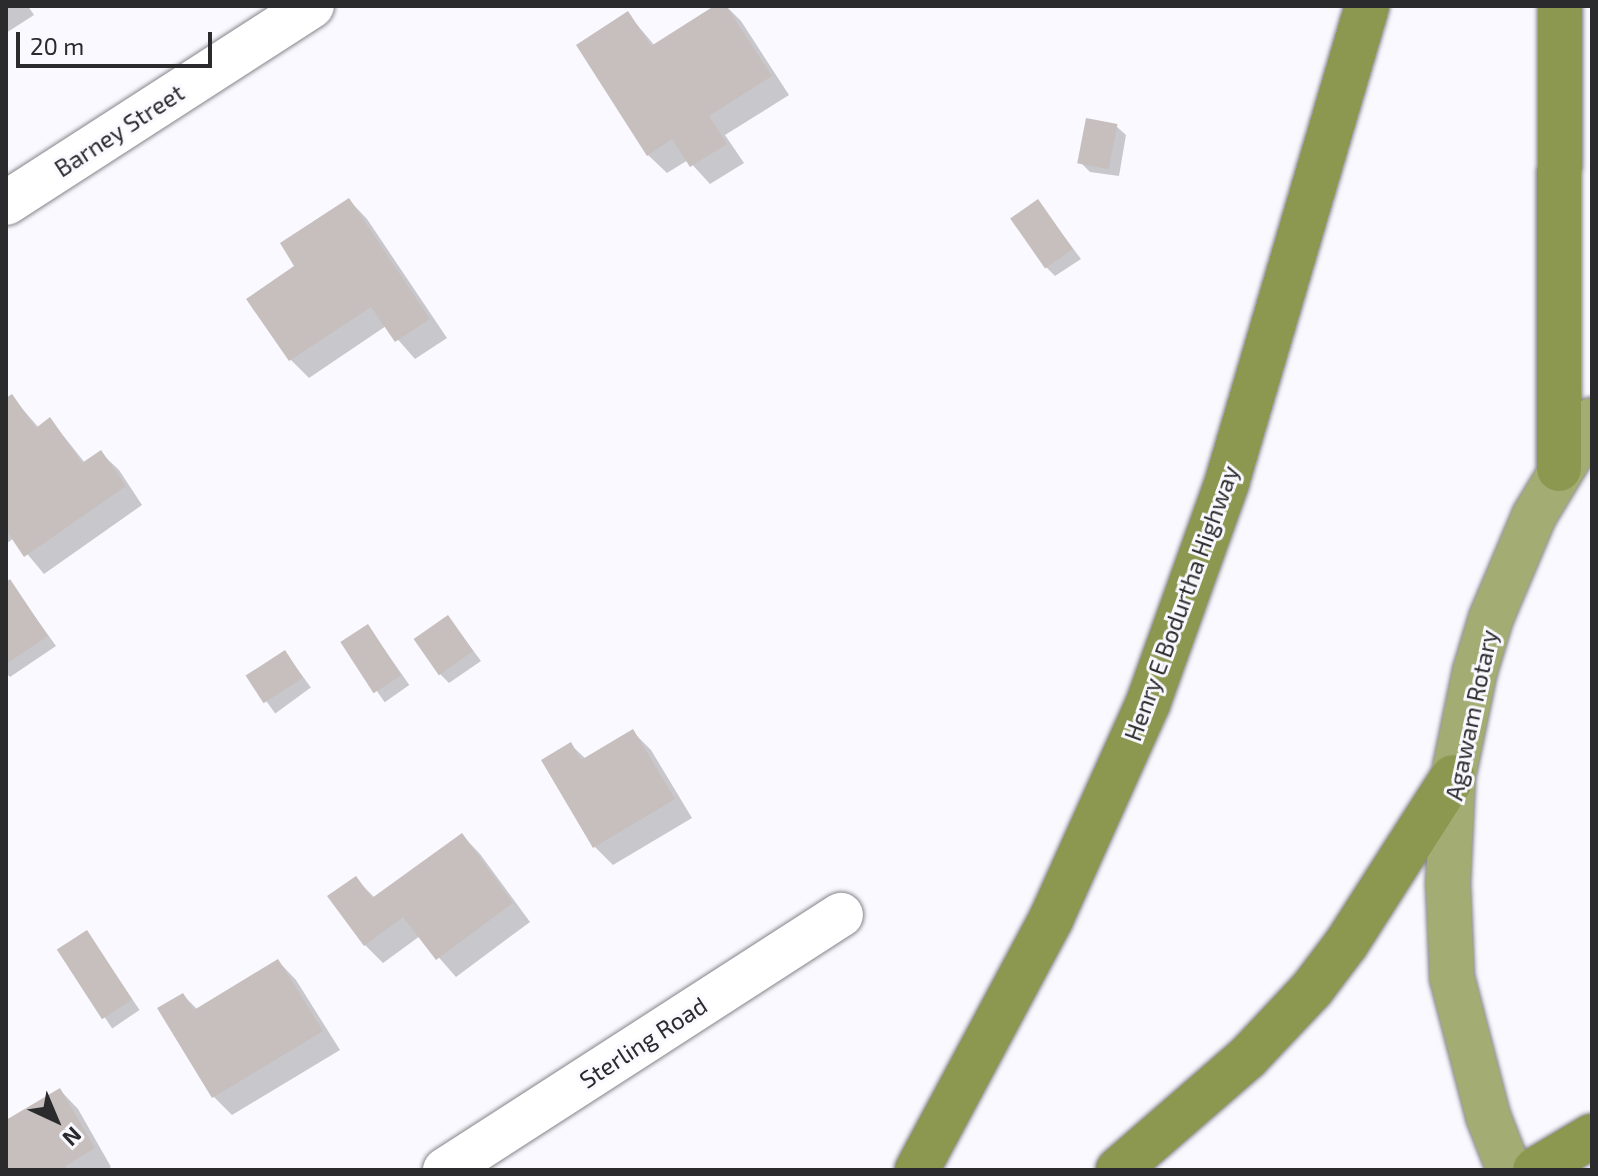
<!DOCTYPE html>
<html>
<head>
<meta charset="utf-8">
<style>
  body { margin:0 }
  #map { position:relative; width:1598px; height:1176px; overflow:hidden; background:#f9f9ff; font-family:"Exo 2",sans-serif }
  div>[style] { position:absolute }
  .shadow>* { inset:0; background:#0003; transform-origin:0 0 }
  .building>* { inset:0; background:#c7bfbd; transform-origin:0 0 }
  .roads { filter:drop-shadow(0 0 2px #84858a) drop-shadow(0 0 2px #84858a) }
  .minor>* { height:44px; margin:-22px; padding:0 22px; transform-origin:22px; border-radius:22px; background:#fff }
  .trunk>* { height:44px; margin:-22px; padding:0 22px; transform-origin:22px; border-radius:22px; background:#a3ac73 }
  .motorway>* { height:44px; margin:-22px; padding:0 22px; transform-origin:22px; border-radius:22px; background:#8c9850 }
  span { translate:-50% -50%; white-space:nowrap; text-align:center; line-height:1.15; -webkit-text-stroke:6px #f9f9ff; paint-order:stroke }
  .street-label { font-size:24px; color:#2b2b2d }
  .frame { position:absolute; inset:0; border:8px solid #2b2b2d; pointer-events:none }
  .north { position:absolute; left:16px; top:1080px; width:80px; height:80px; -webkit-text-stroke:6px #f9f9ff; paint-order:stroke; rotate:136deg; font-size:22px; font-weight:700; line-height:32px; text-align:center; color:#2b2b2d }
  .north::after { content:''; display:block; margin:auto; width:28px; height:36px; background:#2b2b2d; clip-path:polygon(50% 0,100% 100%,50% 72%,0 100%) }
  .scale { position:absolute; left:16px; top:32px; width:196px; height:36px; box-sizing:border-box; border:4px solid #2b2b2d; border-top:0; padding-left:10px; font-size:24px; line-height:28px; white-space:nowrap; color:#2b2b2d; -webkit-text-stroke:6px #f9f9ff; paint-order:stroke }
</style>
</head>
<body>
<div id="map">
  <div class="shadow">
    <div style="clip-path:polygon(6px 6px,28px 6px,34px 15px,6px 33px)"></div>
    <div style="clip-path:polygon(717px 6px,726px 6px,741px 21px,789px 95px,725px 135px,744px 163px,710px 184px,688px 160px,667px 173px,648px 155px,578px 46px,628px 14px,655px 46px)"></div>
    <div style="clip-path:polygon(1116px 126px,1126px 135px,1119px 176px,1090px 172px,1081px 163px)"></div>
    <div style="clip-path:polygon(349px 200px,367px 219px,447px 338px,415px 359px,386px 326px,309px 378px,291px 360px,249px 299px,297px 266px)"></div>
    <div style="clip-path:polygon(1038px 202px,1081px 259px,1055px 276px,1046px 267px)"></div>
    <div style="clip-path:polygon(12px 397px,39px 428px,50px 419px,85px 463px,100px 452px,119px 470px,142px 505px,44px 574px,14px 538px,6px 544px,6px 401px)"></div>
    <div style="clip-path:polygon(10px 582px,56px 646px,10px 677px,6px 673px,6px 584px)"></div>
    <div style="clip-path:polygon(448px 617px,481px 661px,449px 683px,440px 674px)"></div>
    <div style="left:368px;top:626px;width:72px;height:30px;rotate:55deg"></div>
    <div style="left:285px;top:652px;width:44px;height:44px;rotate:54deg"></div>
    <div style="clip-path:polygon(633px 732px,651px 750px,692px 818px,613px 865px,595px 847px,571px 745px,586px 759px)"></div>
    <div style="clip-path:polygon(462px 835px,480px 854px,530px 922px,456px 977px,420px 936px,383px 963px,365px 945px,356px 879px,375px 898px)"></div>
    <div style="left:87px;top:932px;width:94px;height:33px;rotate:56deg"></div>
    <div style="clip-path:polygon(278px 961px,296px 980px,340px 1050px,232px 1115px,214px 1097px,183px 995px,198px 1010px)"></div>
    <div style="clip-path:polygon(60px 1090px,78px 1109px,111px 1167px,107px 1170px,6px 1170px,6px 1122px)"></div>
  </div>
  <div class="building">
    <div style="clip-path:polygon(714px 6px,726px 6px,772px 76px,709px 116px,727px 144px,690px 167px,672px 139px,647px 156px,576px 45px,628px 11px,651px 46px)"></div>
    <div style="left:1086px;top:118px;width:32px;height:46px;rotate:11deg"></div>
    <div style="clip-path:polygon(349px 198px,430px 319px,395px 342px,371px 307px,289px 361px,246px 299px,294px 266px,280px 243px)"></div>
    <div style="left:1038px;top:199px;width:61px;height:34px;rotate:55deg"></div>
    <div style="clip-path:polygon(12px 394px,36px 428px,50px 417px,82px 463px,101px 450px,126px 486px,24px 557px,6px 530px,6px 398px)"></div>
    <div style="clip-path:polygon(10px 579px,48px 636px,6px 664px,6px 582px)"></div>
    <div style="left:448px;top:615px;width:44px;height:42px;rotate:55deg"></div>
    <div style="left:368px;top:624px;width:61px;height:33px;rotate:57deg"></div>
    <div style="left:285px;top:650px;width:33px;height:47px;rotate:57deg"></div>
    <div style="clip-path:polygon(633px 729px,675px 799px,593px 848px,541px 760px,571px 742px,581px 760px)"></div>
    <div style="clip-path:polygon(462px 833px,513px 903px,436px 960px,403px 917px,364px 946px,327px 896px,356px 876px,372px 898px)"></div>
    <div style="left:87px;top:930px;width:83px;height:36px;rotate:57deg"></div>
    <div style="clip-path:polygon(278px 959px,323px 1031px,212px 1098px,157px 1008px,183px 993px,194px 1010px)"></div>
    <div style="clip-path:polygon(60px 1088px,95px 1148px,65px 1166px,68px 1170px,6px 1170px,6px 1120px)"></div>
  </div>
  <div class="roads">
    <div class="minor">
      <div style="left:6px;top:203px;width:364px;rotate:-32.8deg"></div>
      <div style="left:445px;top:1170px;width:471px;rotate:-32.8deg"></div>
    </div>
    <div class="trunk">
      <div style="left:1509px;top:1170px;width:58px;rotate:-111.3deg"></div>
      <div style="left:1488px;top:1116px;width:143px;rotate:-104.6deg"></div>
      <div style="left:1452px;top:978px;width:94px;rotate:-92.4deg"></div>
      <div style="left:1448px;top:884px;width:107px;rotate:-87.3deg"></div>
      <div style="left:1453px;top:777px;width:108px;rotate:-78.3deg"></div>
      <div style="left:1475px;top:671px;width:55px;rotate:-73.2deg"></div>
      <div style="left:1491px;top:618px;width:111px;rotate:-67.1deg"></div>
      <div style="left:1534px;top:516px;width:112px;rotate:-58.9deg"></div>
    </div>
    <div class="motorway">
      <div style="left:1559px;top:469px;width:463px;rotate:-89.9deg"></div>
      <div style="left:917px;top:1170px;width:285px;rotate:-61.9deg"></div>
      <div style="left:1051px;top:919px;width:237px;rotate:-65.8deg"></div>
      <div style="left:1148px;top:703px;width:235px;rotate:-70.3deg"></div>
      <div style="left:1227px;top:482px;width:496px;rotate:-73.6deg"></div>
      <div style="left:1118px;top:1170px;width:171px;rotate:-41deg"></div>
      <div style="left:1247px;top:1058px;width:95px;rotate:-46.7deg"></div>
      <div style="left:1312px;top:989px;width:56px;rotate:-52.9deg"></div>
      <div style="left:1346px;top:944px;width:198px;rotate:-57.4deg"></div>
      <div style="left:1535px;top:1170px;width:66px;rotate:-30.8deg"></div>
    </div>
  </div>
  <div class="street-label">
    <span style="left:119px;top:130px;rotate:-33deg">Barney Street</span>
    <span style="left:1181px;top:603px;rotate:-70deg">Henry E Bodurtha Highway</span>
    <span style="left:1471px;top:715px;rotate:-78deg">Agawam Rotary</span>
    <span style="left:643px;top:1042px;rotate:-33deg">Sterling Road</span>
  </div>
  <div class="frame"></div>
  <div class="north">N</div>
  <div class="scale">20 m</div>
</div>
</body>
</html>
